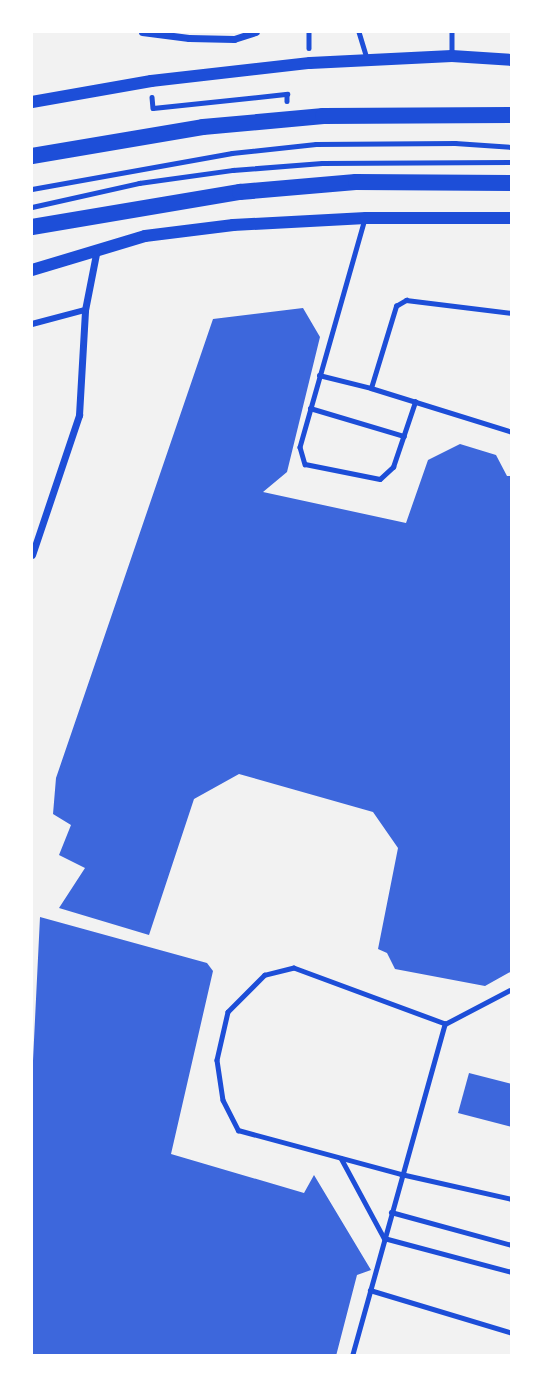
<!DOCTYPE html>
<html>
<head>
<meta charset="utf-8">
<style>
  body { margin:0 }
  #map { position:relative; width:543px; height:1387px; overflow:hidden; background:#f2f2f2; font-family:Arial,sans-serif }
  div>[style] { position:absolute }
  .building>* { inset:0; background:#3d67dc }
  .path>* { height:4.5px; margin:-2.25px; padding:0 2.25px; transform-origin:2.25px; border-radius:2.25px; background:#1d4ed8 }
  .service>* { height:4.5px; margin:-2.25px; padding:0 2.25px; transform-origin:2.25px; border-radius:2.25px; background:#1d4ed8 }
  .pedestrian>* { height:6px; margin:-3px; padding:0 3px; transform-origin:3px; border-radius:3px; background:#1d4ed8 }
  .minor>* { height:7px; margin:-3.5px; padding:0 3.5px; transform-origin:3.5px; border-radius:3.5px; background:#1d4ed8 }
  .tertiary>* { height:12px; margin:-6px; padding:0 6px; transform-origin:6px; border-radius:6px; background:#1d4ed8 }
  .trunk>* { height:16px; margin:-8px; padding:0 8px; transform-origin:8px; border-radius:8px; background:#1d4ed8 }
  span { translate:-50% -50%; white-space:nowrap; text-align:center; line-height:1.15; -webkit-text-stroke:7px #fff; paint-order:stroke }
  .frame { position:absolute; inset:0; border:33px solid #fff; pointer-events:none }
</style>
</head>
<body>
<div id="map">
  <div class="building">
    <div style="clip-path:polygon(303px 308px,320px 337px,287px 472px,263px 492px,406px 523px,428px 460px,460px 444px,496px 455px,507px 476px,512px 476px,512px 971px,485px 986px,395px 969px,387px 953px,378px 949px,398px 848px,373px 812px,239px 774px,194px 799px,149px 935px,59px 908px,85px 868px,59px 855px,71px 825px,53px 814px,56px 778px,213px 319px)"></div>
    <div style="clip-path:polygon(40px 917px,207px 963px,213px 971px,171px 1154px,304px 1193px,314px 1175px,371px 1270px,357px 1275px,336px 1356px,32px 1356px,32px 1081px)"></div>
    <div style="clip-path:polygon(469px 1073px,512px 1084px,512px 1127px,458px 1113px)"></div>
  </div>
  <div class="path">
    <div style="left:309px;top:32px;width:16px;rotate:90deg"></div>
    <div style="left:152px;top:97px;width:11px;rotate:85deg"></div>
    <div style="left:153px;top:108px;width:135px;rotate:-6deg"></div>
    <div style="left:287px;top:94px;width:7px;rotate:90deg"></div>
  </div>
  <div class="service">
    <div style="left:359px;top:32px;width:27px;rotate:73deg"></div>
    <div style="left:452px;top:32px;width:23px;rotate:90deg"></div>
    <div style="left:32px;top:189px;width:203px;rotate:-10.2deg"></div>
    <div style="left:232px;top:153px;width:84px;rotate:-6.1deg"></div>
    <div style="left:316px;top:144px;width:139px;rotate:-0.4deg"></div>
    <div style="left:455px;top:143px;width:57px;rotate:4deg"></div>
    <div style="left:32px;top:207px;width:110px;rotate:-12.6deg"></div>
    <div style="left:139px;top:183px;width:95px;rotate:-7.9deg"></div>
    <div style="left:233px;top:170px;width:89px;rotate:-4.5deg"></div>
    <div style="left:322px;top:163px;width:190px;rotate:-0.3deg"></div>
    <div style="left:365px;top:219px;width:237px;rotate:105.9deg"></div>
    <div style="left:300px;top:447px;width:18px;rotate:74deg"></div>
    <div style="left:305px;top:464px;width:76px;rotate:11.3deg"></div>
    <div style="left:380px;top:479px;width:18px;rotate:-43deg"></div>
    <div style="left:393px;top:467px;width:69px;rotate:-71.3deg"></div>
    <div style="left:319px;top:375px;width:54px;rotate:14deg"></div>
    <div style="left:371px;top:388px;width:148px;rotate:17.3deg"></div>
    <div style="left:371px;top:388px;width:86px;rotate:-73deg"></div>
    <div style="left:396px;top:306px;width:12px;rotate:-31deg"></div>
    <div style="left:406px;top:300px;width:107px;rotate:7deg"></div>
    <div style="left:310px;top:408px;width:98px;rotate:16.6deg"></div>
    <div style="left:445px;top:1024px;width:161px;rotate:-159.7deg"></div>
    <div style="left:294px;top:968px;width:30px;rotate:166deg"></div>
    <div style="left:265px;top:975px;width:52px;rotate:135deg"></div>
    <div style="left:228px;top:1012px;width:49px;rotate:102.9deg"></div>
    <div style="left:217px;top:1060px;width:40px;rotate:81.5deg"></div>
    <div style="left:223px;top:1100px;width:34px;rotate:63deg"></div>
    <div style="left:238px;top:1130px;width:169px;rotate:15.1deg"></div>
    <div style="left:401px;top:1174px;width:114px;rotate:12.7deg"></div>
    <div style="left:341px;top:1158px;width:91px;rotate:61.7deg"></div>
    <div style="left:384px;top:1238px;width:132px;rotate:14.9deg"></div>
    <div style="left:391px;top:1212px;width:125px;rotate:15.3deg"></div>
    <div style="left:370px;top:1290px;width:148px;rotate:16.8deg"></div>
    <div style="left:352px;top:1356px;width:345px;rotate:-74.4deg"></div>
    <div style="left:445px;top:1024px;width:76px;rotate:-27.6deg"></div>
  </div>
  <div class="pedestrian">
    <div style="left:32px;top:324px;width:55px;rotate:-14.8deg"></div>
  </div>
  <div class="minor">
    <div style="left:142px;top:32px;width:47px;rotate:7.3deg"></div>
    <div style="left:189px;top:38px;width:45px;rotate:1.3deg"></div>
    <div style="left:234px;top:39px;width:23px;rotate:-18deg"></div>
    <div style="left:32px;top:555px;width:148px;rotate:-71.4deg"></div>
    <div style="left:79px;top:415px;width:105px;rotate:-86.7deg"></div>
    <div style="left:85px;top:310px;width:62px;rotate:-78.9deg"></div>
  </div>
  <div class="tertiary">
    <div style="left:32px;top:102px;width:121px;rotate:-10deg"></div>
    <div style="left:151px;top:81px;width:160px;rotate:-6.5deg"></div>
    <div style="left:310px;top:63px;width:142px;rotate:-2.8deg"></div>
    <div style="left:452px;top:56px;width:60px;rotate:3.8deg"></div>
    <div style="left:32px;top:270px;width:118px;rotate:-16.7deg"></div>
    <div style="left:145px;top:236px;width:89px;rotate:-7.1deg"></div>
    <div style="left:233px;top:225px;width:133px;rotate:-3deg"></div>
    <div style="left:366px;top:218px;width:146px"></div>
  </div>
  <div class="trunk">
    <div style="left:32px;top:156px;width:173px;rotate:-9.6deg"></div>
    <div style="left:203px;top:127px;width:121px;rotate:-5.2deg"></div>
    <div style="left:323px;top:116px;width:189px;rotate:-0.3deg"></div>
    <div style="left:32px;top:227px;width:211px;rotate:-9.6deg"></div>
    <div style="left:240px;top:192px;width:116px;rotate:-4.9deg"></div>
    <div style="left:356px;top:182px;width:156px;rotate:0.4deg"></div>
  </div>
  <div class="frame"></div>
</div>
</body>
</html>
